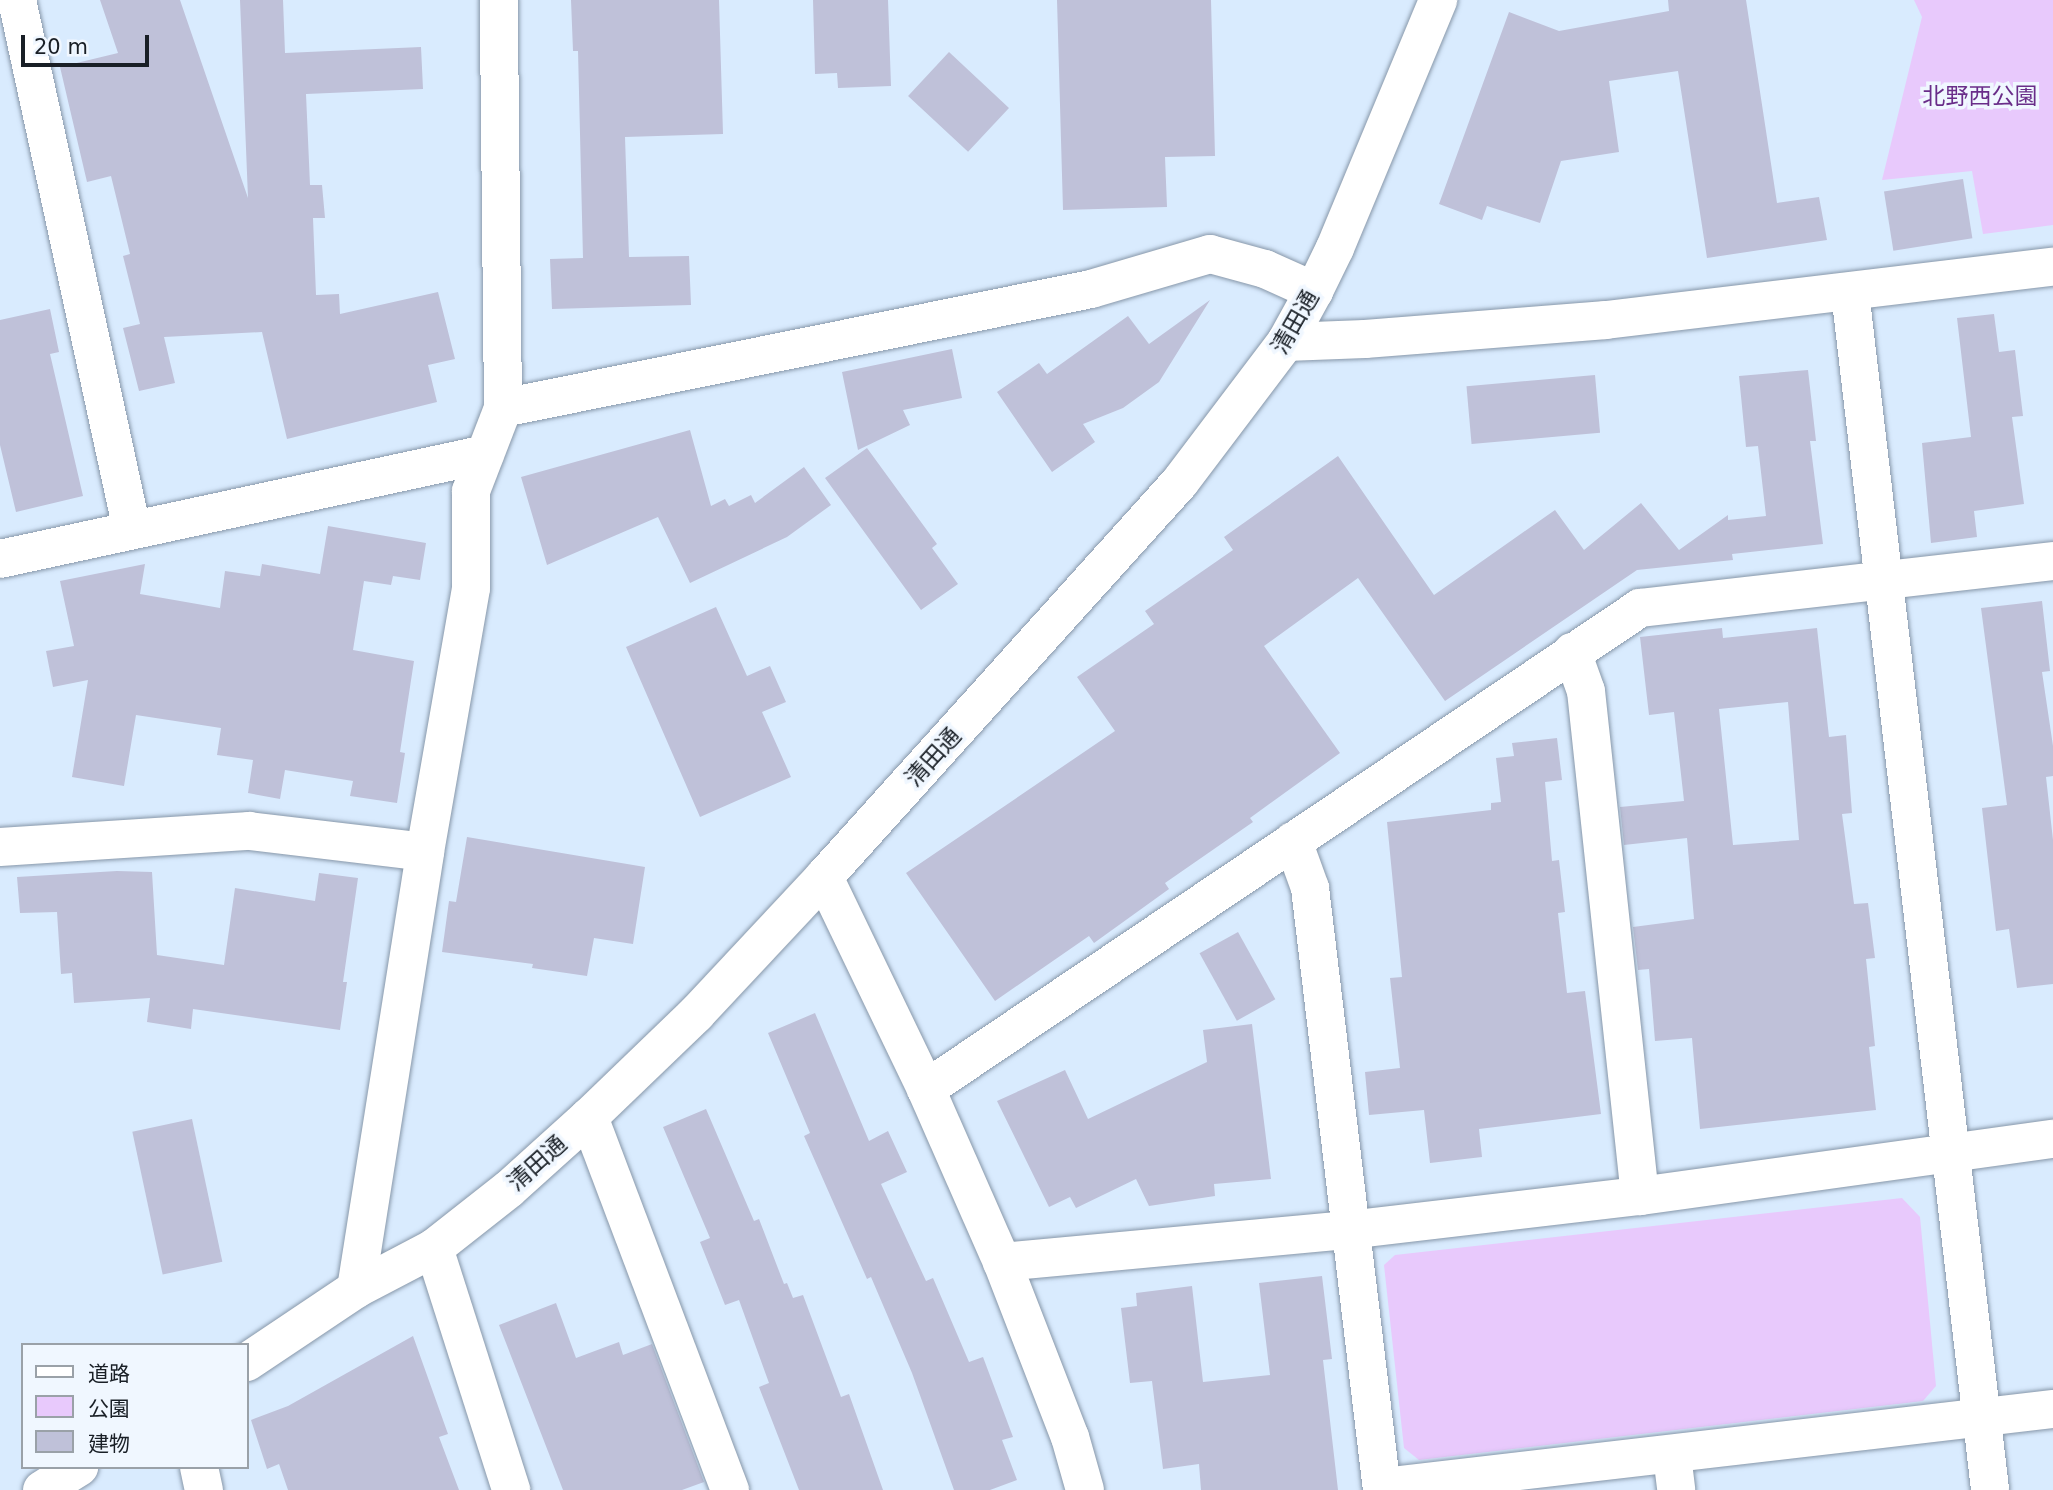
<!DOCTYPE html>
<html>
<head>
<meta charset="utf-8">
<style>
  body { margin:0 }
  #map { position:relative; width:2053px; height:1490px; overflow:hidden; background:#d9ebfe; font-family:"DejaVu Sans","Noto Sans JP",sans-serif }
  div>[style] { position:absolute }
  .green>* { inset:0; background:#e8c9fc }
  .building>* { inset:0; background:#bfc1d9; transform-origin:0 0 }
  .roads { filter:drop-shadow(0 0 2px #8797a9) drop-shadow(0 0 2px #8797a9) }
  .street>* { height:38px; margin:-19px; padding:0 19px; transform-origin:19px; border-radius:19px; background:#fff }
  .secondary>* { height:38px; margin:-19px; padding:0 19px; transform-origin:19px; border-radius:19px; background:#fff }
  span { translate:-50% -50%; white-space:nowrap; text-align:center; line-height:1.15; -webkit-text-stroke:7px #f0f7ff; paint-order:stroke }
  .park-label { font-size:23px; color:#692d89 }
  .street-label { font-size:23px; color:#191f26 }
  .legend { position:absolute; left:21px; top:1343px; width:228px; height:126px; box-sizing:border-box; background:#f0f7ff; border:2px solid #9aa1a8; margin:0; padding:9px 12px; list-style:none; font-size:21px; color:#191f26 }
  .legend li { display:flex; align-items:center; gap:14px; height:35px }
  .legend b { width:35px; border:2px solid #9aa1a8 }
  .scale { position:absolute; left:21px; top:35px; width:128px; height:32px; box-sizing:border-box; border:4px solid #191f26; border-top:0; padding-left:9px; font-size:21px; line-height:24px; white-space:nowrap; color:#191f26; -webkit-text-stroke:5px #f0f7ff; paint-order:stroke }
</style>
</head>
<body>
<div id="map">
  <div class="green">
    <div style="clip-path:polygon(1914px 0,2053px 0,2053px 225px,1983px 234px,1972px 171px,1882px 180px,1922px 17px)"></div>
    <div style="clip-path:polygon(1902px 1198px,1920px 1217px,1936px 1386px,1923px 1401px,1419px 1460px,1404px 1448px,1384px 1265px,1395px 1255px)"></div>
  </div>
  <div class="building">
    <div style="clip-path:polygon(100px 0,180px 0,248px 198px,240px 0,283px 0,285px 53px,421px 47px,423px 89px,306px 94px,310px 185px,322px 185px,325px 218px,313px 218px,316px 295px,339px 294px,340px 314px,438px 292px,455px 359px,428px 365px,437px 402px,287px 439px,262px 332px,164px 337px,175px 383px,139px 391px,123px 328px,140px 324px,123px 256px,130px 254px,111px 176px,87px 182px,60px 67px,118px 53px)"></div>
    <div style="clip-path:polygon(571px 0,719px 0,723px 134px,625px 137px,629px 257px,689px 256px,691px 305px,552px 309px,550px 259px,583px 258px,578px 51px,573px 51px)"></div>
    <div style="clip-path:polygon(813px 0,888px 0,891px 86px,838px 88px,837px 73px,815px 74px)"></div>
    <div style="clip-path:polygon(1057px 0,1211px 0,1215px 156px,1165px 157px,1167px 207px,1063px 210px)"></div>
    <div style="clip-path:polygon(1668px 0,1746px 0,1777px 203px,1819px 197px,1827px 240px,1707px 258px,1678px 71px,1609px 81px,1619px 152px,1561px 161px,1540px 223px,1487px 206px,1482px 220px,1439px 204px,1509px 12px,1559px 31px,1669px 11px)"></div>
    <div style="left:949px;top:52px;width:82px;height:60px;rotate:43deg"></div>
    <div style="left:1963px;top:179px;width:60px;height:80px;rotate:81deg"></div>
    <div style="clip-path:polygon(1210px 300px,1159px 382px,1123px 408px,1083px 424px,1095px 442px,1052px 472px,997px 392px,1039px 363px,1047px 374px,1128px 316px,1149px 344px)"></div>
    <div style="clip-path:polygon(50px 309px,59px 352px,50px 354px,83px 496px,16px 512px,0 445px,0 320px)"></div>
    <div style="clip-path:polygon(1994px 314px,1999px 352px,2015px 350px,2023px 416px,2012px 417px,2024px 504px,1974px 511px,1977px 537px,1931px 543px,1922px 443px,1971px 437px,1957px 318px)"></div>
    <div style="clip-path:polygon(952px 349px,962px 398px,903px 410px,910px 425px,858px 450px,842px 372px)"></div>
    <div style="clip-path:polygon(1808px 370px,1816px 441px,1810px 441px,1823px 544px,1732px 554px,1733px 560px,1637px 570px,1445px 701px,1358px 578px,1264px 646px,1340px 753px,1250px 818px,1253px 822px,1165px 883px,1169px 889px,1094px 943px,1089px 936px,995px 1001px,906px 873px,1115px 731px,1077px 677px,1154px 624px,1145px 611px,1233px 550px,1224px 537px,1338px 456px,1434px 595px,1555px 510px,1584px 550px,1641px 503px,1679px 550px,1728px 515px,1728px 520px,1766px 516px,1758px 446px,1746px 447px,1739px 376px)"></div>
    <div style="left:1595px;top:375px;width:58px;height:129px;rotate:85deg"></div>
    <div style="clip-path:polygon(690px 430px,711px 506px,725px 499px,729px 506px,751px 495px,755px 503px,804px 467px,831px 505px,787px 537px,690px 583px,658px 517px,547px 565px,521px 477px)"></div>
    <div style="clip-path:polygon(867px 448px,937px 544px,932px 548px,958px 584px,921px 610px,825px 478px)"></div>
    <div style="clip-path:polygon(328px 526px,426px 543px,420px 580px,393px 576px,391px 585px,364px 581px,353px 650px,414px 661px,400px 752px,405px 753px,397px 803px,350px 796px,353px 781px,285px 770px,280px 799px,248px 793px,253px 760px,217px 755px,221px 728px,136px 715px,124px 786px,72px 777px,88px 680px,53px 687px,46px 651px,74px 646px,60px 581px,145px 564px,140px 594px,220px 608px,225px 571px,260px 576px,262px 564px,320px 574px)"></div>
    <div style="clip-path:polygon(2042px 601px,2050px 671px,2042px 672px,2053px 746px,2053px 776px,2046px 777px,2053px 840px,2053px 984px,2017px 988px,2009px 929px,1996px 931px,1982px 808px,2007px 805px,1981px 608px)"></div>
    <div style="clip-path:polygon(716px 607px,747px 676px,770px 666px,786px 702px,762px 712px,791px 777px,700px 817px,626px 647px)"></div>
    <div style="clip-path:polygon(evenodd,1722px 628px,1723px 638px,1817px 628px,1829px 737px,1846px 735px,1852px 813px,1842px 814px,1854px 904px,1868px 903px,1875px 958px,1866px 959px,1875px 1046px,1869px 1047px,1876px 1110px,1700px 1129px,1692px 1038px,1655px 1041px,1649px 969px,1638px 970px,1633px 927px,1694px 919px,1687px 838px,1624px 845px,1620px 807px,1684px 801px,1674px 712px,1649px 715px,1640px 637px,1722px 628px,1788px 702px,1799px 840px,1733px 845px,1719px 709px,1788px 702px)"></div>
    <div style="clip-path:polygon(1557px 738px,1562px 780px,1545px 782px,1552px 861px,1559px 860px,1565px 912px,1558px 913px,1567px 993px,1585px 991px,1601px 1114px,1479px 1129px,1482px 1157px,1430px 1163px,1424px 1110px,1369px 1115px,1365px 1072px,1400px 1068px,1390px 978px,1402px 977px,1387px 822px,1491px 810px,1491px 803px,1501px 802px,1496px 758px,1514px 756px,1512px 743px)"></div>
    <div style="clip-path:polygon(467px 837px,645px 867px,633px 944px,594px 938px,587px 976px,532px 968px,533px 964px,442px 952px,449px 901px,456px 902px)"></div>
    <div style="clip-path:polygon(117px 871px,152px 872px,157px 955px,224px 965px,235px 888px,315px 901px,319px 873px,358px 878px,343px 982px,347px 982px,340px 1030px,193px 1009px,191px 1029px,147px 1022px,150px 998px,74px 1003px,72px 973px,61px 974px,57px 912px,20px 913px,17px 877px)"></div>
    <div style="left:1238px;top:932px;width:77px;height:44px;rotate:61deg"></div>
    <div style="clip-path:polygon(815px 1013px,869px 1141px,888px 1131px,907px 1172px,881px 1184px,926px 1281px,933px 1278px,969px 1362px,983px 1357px,1013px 1437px,1002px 1440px,1017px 1480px,990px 1490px,954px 1490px,912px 1373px,871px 1277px,867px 1279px,804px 1136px,810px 1133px,768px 1033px)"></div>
    <div style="clip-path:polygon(1252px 1024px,1271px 1179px,1214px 1184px,1215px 1196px,1149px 1206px,1136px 1179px,1076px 1208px,1070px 1197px,1049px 1207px,997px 1101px,1065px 1070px,1088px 1119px,1207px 1062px,1203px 1030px)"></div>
    <div style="clip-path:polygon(706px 1109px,754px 1221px,759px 1219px,784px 1284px,787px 1283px,793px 1298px,803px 1295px,841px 1397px,849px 1394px,883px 1490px,799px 1490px,759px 1387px,769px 1383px,739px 1300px,725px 1305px,700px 1242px,710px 1238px,663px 1127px)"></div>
    <div style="left:192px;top:1119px;width:146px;height:61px;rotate:78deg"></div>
    <div style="clip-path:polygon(1322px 1276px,1332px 1359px,1323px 1360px,1338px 1490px,1201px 1490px,1199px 1464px,1163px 1469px,1152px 1381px,1130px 1383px,1121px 1308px,1137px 1306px,1136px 1293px,1192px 1286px,1203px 1382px,1270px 1375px,1259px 1283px)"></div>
    <div style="clip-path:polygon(556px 1303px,576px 1358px,619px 1342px,623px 1355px,652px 1344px,704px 1482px,682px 1490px,563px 1490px,499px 1325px)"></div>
    <div style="clip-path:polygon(413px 1336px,448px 1434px,439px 1437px,459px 1490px,288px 1490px,279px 1464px,267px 1469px,251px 1420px,288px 1406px)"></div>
  </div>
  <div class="roads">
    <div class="street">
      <div style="left:17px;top:0;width:542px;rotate:77.76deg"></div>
      <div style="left:1850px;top:292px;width:1206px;rotate:83.33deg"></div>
      <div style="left:1286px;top:342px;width:79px;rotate:-2.2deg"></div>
      <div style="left:1365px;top:339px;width:242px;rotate:-4.5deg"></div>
      <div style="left:1606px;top:320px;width:450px;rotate:-6.8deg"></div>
      <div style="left:503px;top:408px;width:600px;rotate:-11.44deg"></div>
      <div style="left:1091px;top:289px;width:124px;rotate:-16.4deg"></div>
      <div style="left:1210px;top:254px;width:57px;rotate:15.3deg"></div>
      <div style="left:1265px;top:269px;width:54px;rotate:24.2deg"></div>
      <div style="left:0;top:559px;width:496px;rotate:-12.2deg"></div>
      <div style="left:1572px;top:652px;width:41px;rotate:70.3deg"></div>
      <div style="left:1586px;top:691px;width:508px;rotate:83.9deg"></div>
      <div style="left:1293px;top:841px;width:50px;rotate:70.1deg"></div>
      <div style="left:1310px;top:888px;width:606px;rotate:83.18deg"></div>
      <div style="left:0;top:847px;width:250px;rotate:-3.7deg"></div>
      <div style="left:249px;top:831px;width:177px;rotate:6.8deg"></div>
      <div style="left:824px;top:877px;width:235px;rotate:64.3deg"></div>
      <div style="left:926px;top:1089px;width:189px;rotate:66.3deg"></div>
      <div style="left:1002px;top:1262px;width:188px;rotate:68.8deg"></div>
      <div style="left:1070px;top:1437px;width:55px;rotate:74.2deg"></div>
      <div style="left:926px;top:1089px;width:861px;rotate:-33.97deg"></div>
      <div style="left:1640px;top:608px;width:416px;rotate:-6.5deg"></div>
      <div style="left:589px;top:1117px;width:399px;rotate:69.3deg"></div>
      <div style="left:434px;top:1248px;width:254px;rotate:72.3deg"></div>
      <div style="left:1002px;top:1262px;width:348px;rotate:-5.3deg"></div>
      <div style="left:1349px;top:1230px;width:293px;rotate:-6.7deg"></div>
      <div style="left:1640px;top:1196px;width:417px;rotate:-7.9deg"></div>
      <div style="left:356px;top:1289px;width:442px;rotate:-81deg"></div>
      <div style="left:425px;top:852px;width:268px;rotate:-80.1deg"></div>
      <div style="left:471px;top:588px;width:97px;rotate:-90deg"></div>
      <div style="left:471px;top:491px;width:89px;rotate:-68.9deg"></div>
      <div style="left:503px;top:408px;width:408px;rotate:-90.6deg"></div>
      <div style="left:1672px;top:1455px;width:35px;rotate:83deg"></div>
      <div style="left:199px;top:1467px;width:24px;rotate:78deg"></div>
      <div style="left:1382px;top:1487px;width:676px;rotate:-6.63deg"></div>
    </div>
    <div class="secondary">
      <div style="left:247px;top:1362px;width:131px;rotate:-33.8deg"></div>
      <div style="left:356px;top:1289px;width:88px;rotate:-27.7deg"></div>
      <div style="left:434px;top:1248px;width:95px;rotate:-38.2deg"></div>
      <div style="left:509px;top:1189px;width:108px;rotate:-42deg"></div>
      <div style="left:589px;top:1117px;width:149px;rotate:-43.9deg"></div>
      <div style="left:696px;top:1014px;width:187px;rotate:-46.9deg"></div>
      <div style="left:824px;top:877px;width:532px;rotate:-47.97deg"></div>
      <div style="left:1180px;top:482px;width:176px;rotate:-52.9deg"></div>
      <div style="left:1286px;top:342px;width:58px;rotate:-61.2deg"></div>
      <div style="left:1314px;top:291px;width:48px;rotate:-64deg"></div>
      <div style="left:1335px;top:248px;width:269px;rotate:-67.4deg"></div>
      <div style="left:42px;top:1490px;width:44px;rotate:-31.9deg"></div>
    </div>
  </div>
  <div class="park-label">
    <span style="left:1980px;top:96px">北野西公園</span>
  </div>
  <div class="street-label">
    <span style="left:1295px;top:322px;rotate:-60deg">清田通</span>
    <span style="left:933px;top:757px;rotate:-48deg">清田通</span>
    <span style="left:537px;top:1163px;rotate:-42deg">清田通</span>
  </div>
  <ul class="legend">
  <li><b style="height:9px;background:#fff"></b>道路</li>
  <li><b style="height:19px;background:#e8c9fc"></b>公園</li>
  <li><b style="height:19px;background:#bfc1d9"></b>建物</li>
  </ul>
  <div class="scale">20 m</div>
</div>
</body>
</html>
